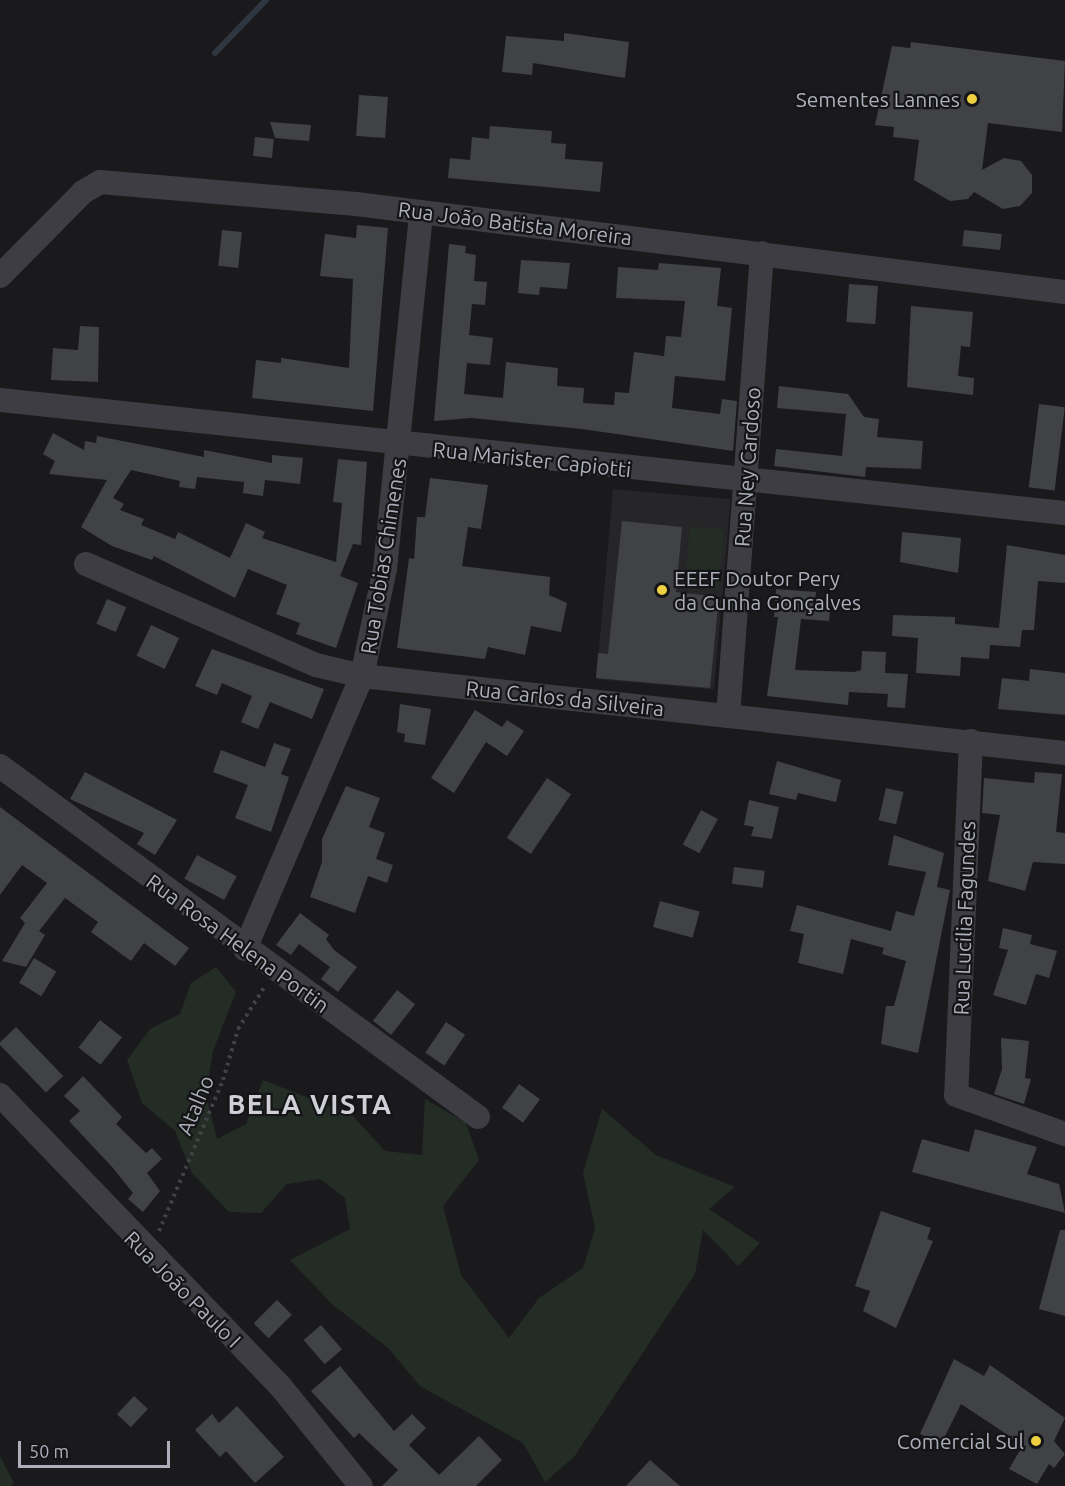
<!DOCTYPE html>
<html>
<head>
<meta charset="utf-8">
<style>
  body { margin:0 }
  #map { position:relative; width:1065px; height:1486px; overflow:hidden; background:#1a1a1c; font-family:Ubuntu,sans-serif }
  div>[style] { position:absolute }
  .built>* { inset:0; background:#262629; transform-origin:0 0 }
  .green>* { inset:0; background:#242c26; transform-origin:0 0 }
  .stream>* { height:6px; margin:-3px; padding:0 3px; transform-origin:3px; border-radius:3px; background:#303640 }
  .building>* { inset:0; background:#414246; transform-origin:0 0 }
  .path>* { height:4px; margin-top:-2px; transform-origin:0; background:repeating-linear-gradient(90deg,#414248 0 3px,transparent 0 7.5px) }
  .minor>* { height:24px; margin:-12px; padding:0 12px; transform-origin:12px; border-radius:12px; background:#3d3d43 }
  .dots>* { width:16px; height:16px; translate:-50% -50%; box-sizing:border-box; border:3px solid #151517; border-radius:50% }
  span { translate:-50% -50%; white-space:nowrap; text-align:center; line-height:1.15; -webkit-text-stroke:4.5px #151517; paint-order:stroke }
  .poi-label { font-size:21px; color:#adafbb }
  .right { translate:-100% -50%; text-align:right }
  .left { translate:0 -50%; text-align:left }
  .street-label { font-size:21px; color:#adafbb }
  .district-label { font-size:27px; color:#cecfd7; font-weight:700; letter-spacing:1.5px }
  .scale { position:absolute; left:18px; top:1441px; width:152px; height:27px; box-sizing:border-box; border:3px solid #adafbb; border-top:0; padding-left:8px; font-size:18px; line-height:21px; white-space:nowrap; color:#adafbb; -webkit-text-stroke:4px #151517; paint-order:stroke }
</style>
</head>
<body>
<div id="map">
  <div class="built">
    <div style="left:613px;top:489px;width:118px;height:191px;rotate:5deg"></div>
  </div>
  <div class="green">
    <div style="left:690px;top:526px;width:34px;height:61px;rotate:5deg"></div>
    <div style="clip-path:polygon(216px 967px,236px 992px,213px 1051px,206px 1095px,217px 1139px,246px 1124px,263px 1080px,352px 1115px,385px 1151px,422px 1155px,425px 1099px,466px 1123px,479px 1160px,443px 1206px,461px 1275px,509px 1338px,539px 1298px,583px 1268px,595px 1228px,583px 1173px,602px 1109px,656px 1155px,735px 1187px,709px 1209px,760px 1243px,738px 1266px,703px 1230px,695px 1274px,574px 1457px,545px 1482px,523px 1443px,420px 1386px,389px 1349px,332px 1304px,290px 1260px,350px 1229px,345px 1198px,320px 1179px,287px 1184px,261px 1213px,229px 1212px,192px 1173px,175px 1131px,142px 1103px,127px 1060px,150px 1029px,180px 1014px,191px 983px)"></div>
    <div style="clip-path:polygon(0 1456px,14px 1483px,11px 1486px,0 1486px)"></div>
  </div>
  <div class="stream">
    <div style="left:215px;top:53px;width:74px;rotate:-46.1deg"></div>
  </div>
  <div class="building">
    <div style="clip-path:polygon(564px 33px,629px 42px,625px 78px,533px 63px,532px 75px,502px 72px,506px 36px,564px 41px)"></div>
    <div style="clip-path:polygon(911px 42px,1065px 61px,1062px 132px,988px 123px,982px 170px,1004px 158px,1021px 161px,1032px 175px,1032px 193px,1020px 206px,1003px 209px,974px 192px,968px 199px,950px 201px,914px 180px,919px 140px,893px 137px,894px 127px,875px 125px,892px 46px,910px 48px)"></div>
    <div style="left:359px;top:95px;width:29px;height:41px;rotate:4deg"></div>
    <div style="clip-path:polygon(270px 122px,311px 125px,309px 141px,275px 138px)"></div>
    <div style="clip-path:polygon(490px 126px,552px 131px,551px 143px,566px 144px,565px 159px,603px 162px,600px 192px,448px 178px,450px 158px,470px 160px,472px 137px,489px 139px)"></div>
    <div style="left:255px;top:137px;width:19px;height:19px;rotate:6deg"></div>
    <div style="clip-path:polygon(357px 225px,388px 228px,373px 411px,252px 398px,256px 360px,281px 363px,281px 358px,349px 368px,353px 279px,320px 276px,325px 234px,356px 238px)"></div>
    <div style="left:222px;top:230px;width:20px;height:36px;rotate:6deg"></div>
    <div style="left:964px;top:230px;width:38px;height:16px;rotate:6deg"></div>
    <div style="clip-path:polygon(449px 244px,466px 246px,465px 253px,476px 255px,474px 281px,487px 282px,485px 305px,472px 304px,469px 335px,493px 338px,490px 365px,467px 363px,464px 394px,503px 398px,506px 362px,558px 368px,557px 386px,584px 388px,583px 403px,614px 405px,615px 392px,629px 393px,634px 352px,664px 356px,666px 336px,681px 337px,685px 301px,616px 298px,618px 267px,658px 270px,659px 263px,721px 268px,717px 306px,732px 308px,725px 381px,675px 376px,672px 408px,720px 414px,722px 399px,737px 401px,733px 451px,582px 429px,471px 418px,434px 421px)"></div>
    <div style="clip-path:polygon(521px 260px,570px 263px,567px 289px,540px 287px,539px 295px,518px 293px)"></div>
    <div style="left:849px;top:284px;width:29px;height:38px;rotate:4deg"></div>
    <div style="clip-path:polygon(911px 306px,973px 312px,970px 347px,961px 346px,958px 376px,974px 378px,973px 395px,907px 387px)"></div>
    <div style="clip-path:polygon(80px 326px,99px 327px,98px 382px,51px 380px,53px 348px,78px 350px)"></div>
    <div style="clip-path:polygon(779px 386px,848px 394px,864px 417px,879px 419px,877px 437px,923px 441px,921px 469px,866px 467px,865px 477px,774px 466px,776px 449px,842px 456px,846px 414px,777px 408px)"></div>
    <div style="left:1039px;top:404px;width:26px;height:84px;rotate:7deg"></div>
    <div style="clip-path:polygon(53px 433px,84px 450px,85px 441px,96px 443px,97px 436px,204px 457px,204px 450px,272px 463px,272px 455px,303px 458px,300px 484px,265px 480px,263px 496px,243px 493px,244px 482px,197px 477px,195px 489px,179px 487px,180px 481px,131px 470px,113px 498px,124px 504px,120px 510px,144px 519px,141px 525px,175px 539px,178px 532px,230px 558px,246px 523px,265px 532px,262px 538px,336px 562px,342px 503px,333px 502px,338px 459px,367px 462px,361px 545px,353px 544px,340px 576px,358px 583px,336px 648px,296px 634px,300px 623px,276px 614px,287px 585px,248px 569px,235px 598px,154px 556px,152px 560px,112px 546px,81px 527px,107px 480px,49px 474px,55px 461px,43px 454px)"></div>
    <div style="clip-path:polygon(430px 478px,488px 485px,481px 529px,468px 527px,462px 566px,550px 577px,549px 595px,567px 603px,561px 632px,531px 626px,525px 655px,488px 647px,485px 659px,397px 648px,409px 558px,414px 559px,417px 517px,425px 517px)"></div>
    <div style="clip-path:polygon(622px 521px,682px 527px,676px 592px,719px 597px,710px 688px,596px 678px,598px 653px,608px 654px)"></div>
    <div style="clip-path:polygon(902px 532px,961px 538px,958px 573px,900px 562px)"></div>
    <div style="clip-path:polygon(1007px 545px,1065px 555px,1065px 583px,1038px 581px,1034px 630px,1022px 630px,1020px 647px,990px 645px,989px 659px,961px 657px,960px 676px,916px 673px,918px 638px,892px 636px,893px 615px,955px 617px,955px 624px,999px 628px)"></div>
    <div style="clip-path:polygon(776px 589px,816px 592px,815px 601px,831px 602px,829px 621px,801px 619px,795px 670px,854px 672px,861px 670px,862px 651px,886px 652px,885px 673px,908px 674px,905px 708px,887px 707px,888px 694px,849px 692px,848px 705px,767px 696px,778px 617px,774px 617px)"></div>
    <div style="left:107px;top:599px;width:21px;height:27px;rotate:23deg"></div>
    <div style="left:151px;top:625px;width:31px;height:34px;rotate:25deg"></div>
    <div style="clip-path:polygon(212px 649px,324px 689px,312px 719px,270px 702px,258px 729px,241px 722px,252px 696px,222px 683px,217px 695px,195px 686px)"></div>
    <div style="clip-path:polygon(1030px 669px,1065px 673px,1065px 715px,998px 709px,1002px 678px,1029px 681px)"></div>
    <div style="clip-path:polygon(400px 704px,431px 709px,425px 745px,404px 742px,405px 734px,397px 732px)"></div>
    <div style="clip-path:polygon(475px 710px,502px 727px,507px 720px,524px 731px,507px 756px,486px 742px,454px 793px,431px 778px)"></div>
    <div style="clip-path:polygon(274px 743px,291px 749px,281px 774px,289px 777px,271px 832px,235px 818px,248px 785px,213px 772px,221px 750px,265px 767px)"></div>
    <div style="clip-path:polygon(777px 761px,841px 780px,836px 802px,798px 793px,796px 800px,769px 794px)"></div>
    <div style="clip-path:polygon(85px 772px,177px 820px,155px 855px,137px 844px,144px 833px,70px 799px)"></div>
    <div style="clip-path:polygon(1035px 772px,1062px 774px,1056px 832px,1065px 833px,1065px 864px,1033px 862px,1025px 891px,988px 881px,1000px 815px,982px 813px,984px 778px,1034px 783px)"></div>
    <div style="left:547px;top:778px;width:29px;height:72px;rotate:34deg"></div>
    <div style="clip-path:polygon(346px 786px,380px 798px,369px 827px,385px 833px,376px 859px,393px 865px,387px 883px,368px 876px,355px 913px,310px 897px,322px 862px,322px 839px)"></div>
    <div style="left:886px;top:788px;width:18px;height:33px;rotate:13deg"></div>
    <div style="clip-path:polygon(749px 800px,779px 807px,772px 839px,751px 836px,754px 827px,744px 825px)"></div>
    <div style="clip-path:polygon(0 807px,189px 948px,175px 966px,144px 943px,131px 961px,91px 932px,98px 922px,65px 898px,39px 931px,45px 935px,26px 967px,2px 961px,25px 923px,20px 918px,47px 883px,22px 865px,0 895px)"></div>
    <div style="left:701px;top:810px;width:19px;height:39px;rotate:28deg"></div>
    <div style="clip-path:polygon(894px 835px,944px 853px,937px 887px,950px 890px,918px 1053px,881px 1044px,886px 1006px,894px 1006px,906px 961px,882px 954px,884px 948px,851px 939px,843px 974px,798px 963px,804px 934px,790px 931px,797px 905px,891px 931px,896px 911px,914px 916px,926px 872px,888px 865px)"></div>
    <div style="left:197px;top:855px;width:45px;height:27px;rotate:28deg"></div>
    <div style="left:734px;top:867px;width:31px;height:17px;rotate:7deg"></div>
    <div style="left:660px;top:901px;width:41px;height:27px;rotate:15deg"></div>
    <div style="clip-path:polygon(300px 913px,329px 935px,326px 939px,334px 950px,357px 967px,338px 992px,321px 979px,330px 967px,299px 944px,291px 955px,276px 945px)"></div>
    <div style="clip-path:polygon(1003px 928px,1032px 935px,1030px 944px,1057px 951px,1049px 978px,1036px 974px,1026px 1005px,993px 995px,1008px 950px,999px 948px)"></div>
    <div style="left:34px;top:958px;width:26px;height:29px;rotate:31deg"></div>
    <div style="left:397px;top:990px;width:23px;height:39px;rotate:38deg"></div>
    <div style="left:100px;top:1020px;width:28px;height:35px;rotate:38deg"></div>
    <div style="left:446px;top:1022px;width:23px;height:37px;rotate:34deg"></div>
    <div style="left:16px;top:1027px;width:68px;height:24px;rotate:46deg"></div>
    <div style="clip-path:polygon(1001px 1038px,1029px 1041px,1025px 1078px,1031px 1079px,1024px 1104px,994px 1094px,1002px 1069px)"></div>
    <div style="clip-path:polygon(83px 1076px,122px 1117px,116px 1124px,146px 1153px,152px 1148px,162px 1159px,147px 1173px,160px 1191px,143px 1212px,128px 1199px,133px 1193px,113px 1168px,69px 1121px,80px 1111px,64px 1096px)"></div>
    <div style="left:519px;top:1084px;width:26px;height:29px;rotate:36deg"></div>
    <div style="clip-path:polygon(975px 1129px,1037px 1147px,1027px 1174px,1059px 1184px,1065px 1213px,912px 1172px,922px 1139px,969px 1152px)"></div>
    <div style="clip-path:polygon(881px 1211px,931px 1228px,927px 1239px,933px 1241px,896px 1328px,863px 1311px,870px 1291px,855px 1286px)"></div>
    <div style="clip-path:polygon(1060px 1230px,1065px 1230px,1065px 1316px,1039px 1309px)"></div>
    <div style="left:277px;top:1300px;width:21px;height:33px;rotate:45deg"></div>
    <div style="left:321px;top:1325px;width:32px;height:23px;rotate:49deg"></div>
    <div style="clip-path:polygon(954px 1359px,984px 1376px,990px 1365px,1065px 1418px,1054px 1441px,1065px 1454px,1054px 1468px,1049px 1464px,1037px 1484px,1009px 1469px,1023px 1445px,961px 1404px,941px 1444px,920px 1434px)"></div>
    <div style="clip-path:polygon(340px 1366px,394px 1431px,412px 1414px,426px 1428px,409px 1445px,439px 1475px,479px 1436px,502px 1460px,476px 1486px,382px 1486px,398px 1470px,359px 1433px,354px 1438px,311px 1391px)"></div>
    <div style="left:134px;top:1396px;width:19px;height:25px;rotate:43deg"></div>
    <div style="clip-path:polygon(237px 1406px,284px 1457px,255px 1483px,226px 1451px,220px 1457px,195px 1430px,212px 1414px,219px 1423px)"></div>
    <div style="clip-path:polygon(650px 1460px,680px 1486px,626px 1486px)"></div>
  </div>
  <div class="path">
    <div style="left:159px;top:1231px;width:164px;rotate:-67deg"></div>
    <div style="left:223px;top:1080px;width:53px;rotate:-73.6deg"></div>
    <div style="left:238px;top:1029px;width:51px;rotate:-57.9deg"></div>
  </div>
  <div class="minor">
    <div style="left:0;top:276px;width:118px;rotate:-45.3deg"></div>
    <div style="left:83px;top:192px;width:20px;rotate:-30deg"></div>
    <div style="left:100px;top:182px;width:257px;rotate:4.9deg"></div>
    <div style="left:356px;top:204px;width:714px;rotate:7.08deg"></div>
    <div style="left:0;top:400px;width:1071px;rotate:6.06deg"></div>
    <div style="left:86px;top:564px;width:251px;rotate:23.7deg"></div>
    <div style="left:316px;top:665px;width:47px;rotate:13.4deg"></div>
    <div style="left:362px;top:676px;width:707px;rotate:6.25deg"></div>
    <div style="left:728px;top:716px;width:464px;rotate:-85.8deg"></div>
    <div style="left:971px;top:741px;width:354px;rotate:92.4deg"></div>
    <div style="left:956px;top:1095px;width:116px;rotate:19.7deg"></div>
    <div style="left:0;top:766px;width:593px;rotate:36.29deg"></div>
    <div style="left:245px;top:949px;width:297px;rotate:-66.8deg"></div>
    <div style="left:362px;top:676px;width:109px;rotate:-77.9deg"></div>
    <div style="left:385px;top:569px;width:359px;rotate:-84.2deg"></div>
    <div style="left:0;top:1095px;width:405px;rotate:46.1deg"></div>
    <div style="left:281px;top:1387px;width:127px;rotate:51.1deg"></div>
  </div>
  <div class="dots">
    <div style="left:972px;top:99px;background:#edd141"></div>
    <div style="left:662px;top:590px;background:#edd141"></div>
    <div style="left:1036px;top:1441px;background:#edd141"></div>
  </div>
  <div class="poi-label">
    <span class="right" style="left:960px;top:99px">Sementes Lannes</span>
    <span class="left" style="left:674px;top:590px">EEEF Doutor Pery<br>da Cunha Gonçalves</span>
    <span class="right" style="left:1024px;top:1441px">Comercial Sul</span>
  </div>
  <div class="street-label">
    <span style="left:515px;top:223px;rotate:7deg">Rua João Batista Moreira</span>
    <span style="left:532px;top:459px;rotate:6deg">Rua Marister Capiotti</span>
    <span style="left:747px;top:467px;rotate:-86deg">Rua Ney Cardoso</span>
    <span style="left:383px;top:556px;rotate:-81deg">Rua Tobias Chimenes</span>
    <span style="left:565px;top:698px;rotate:6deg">Rua Carlos da Silveira</span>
    <span style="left:964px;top:918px;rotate:-88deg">Rua Lucilia Fagundes</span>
    <span style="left:238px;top:943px;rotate:36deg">Rua Rosa Helena Portin</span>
    <span style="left:195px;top:1105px;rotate:-67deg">Atalho</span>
    <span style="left:183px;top:1289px;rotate:45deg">Rua João Paulo I</span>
  </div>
  <div class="district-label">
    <span style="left:310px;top:1105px">BELA VISTA</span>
  </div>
  <div class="scale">50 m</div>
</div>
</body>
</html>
